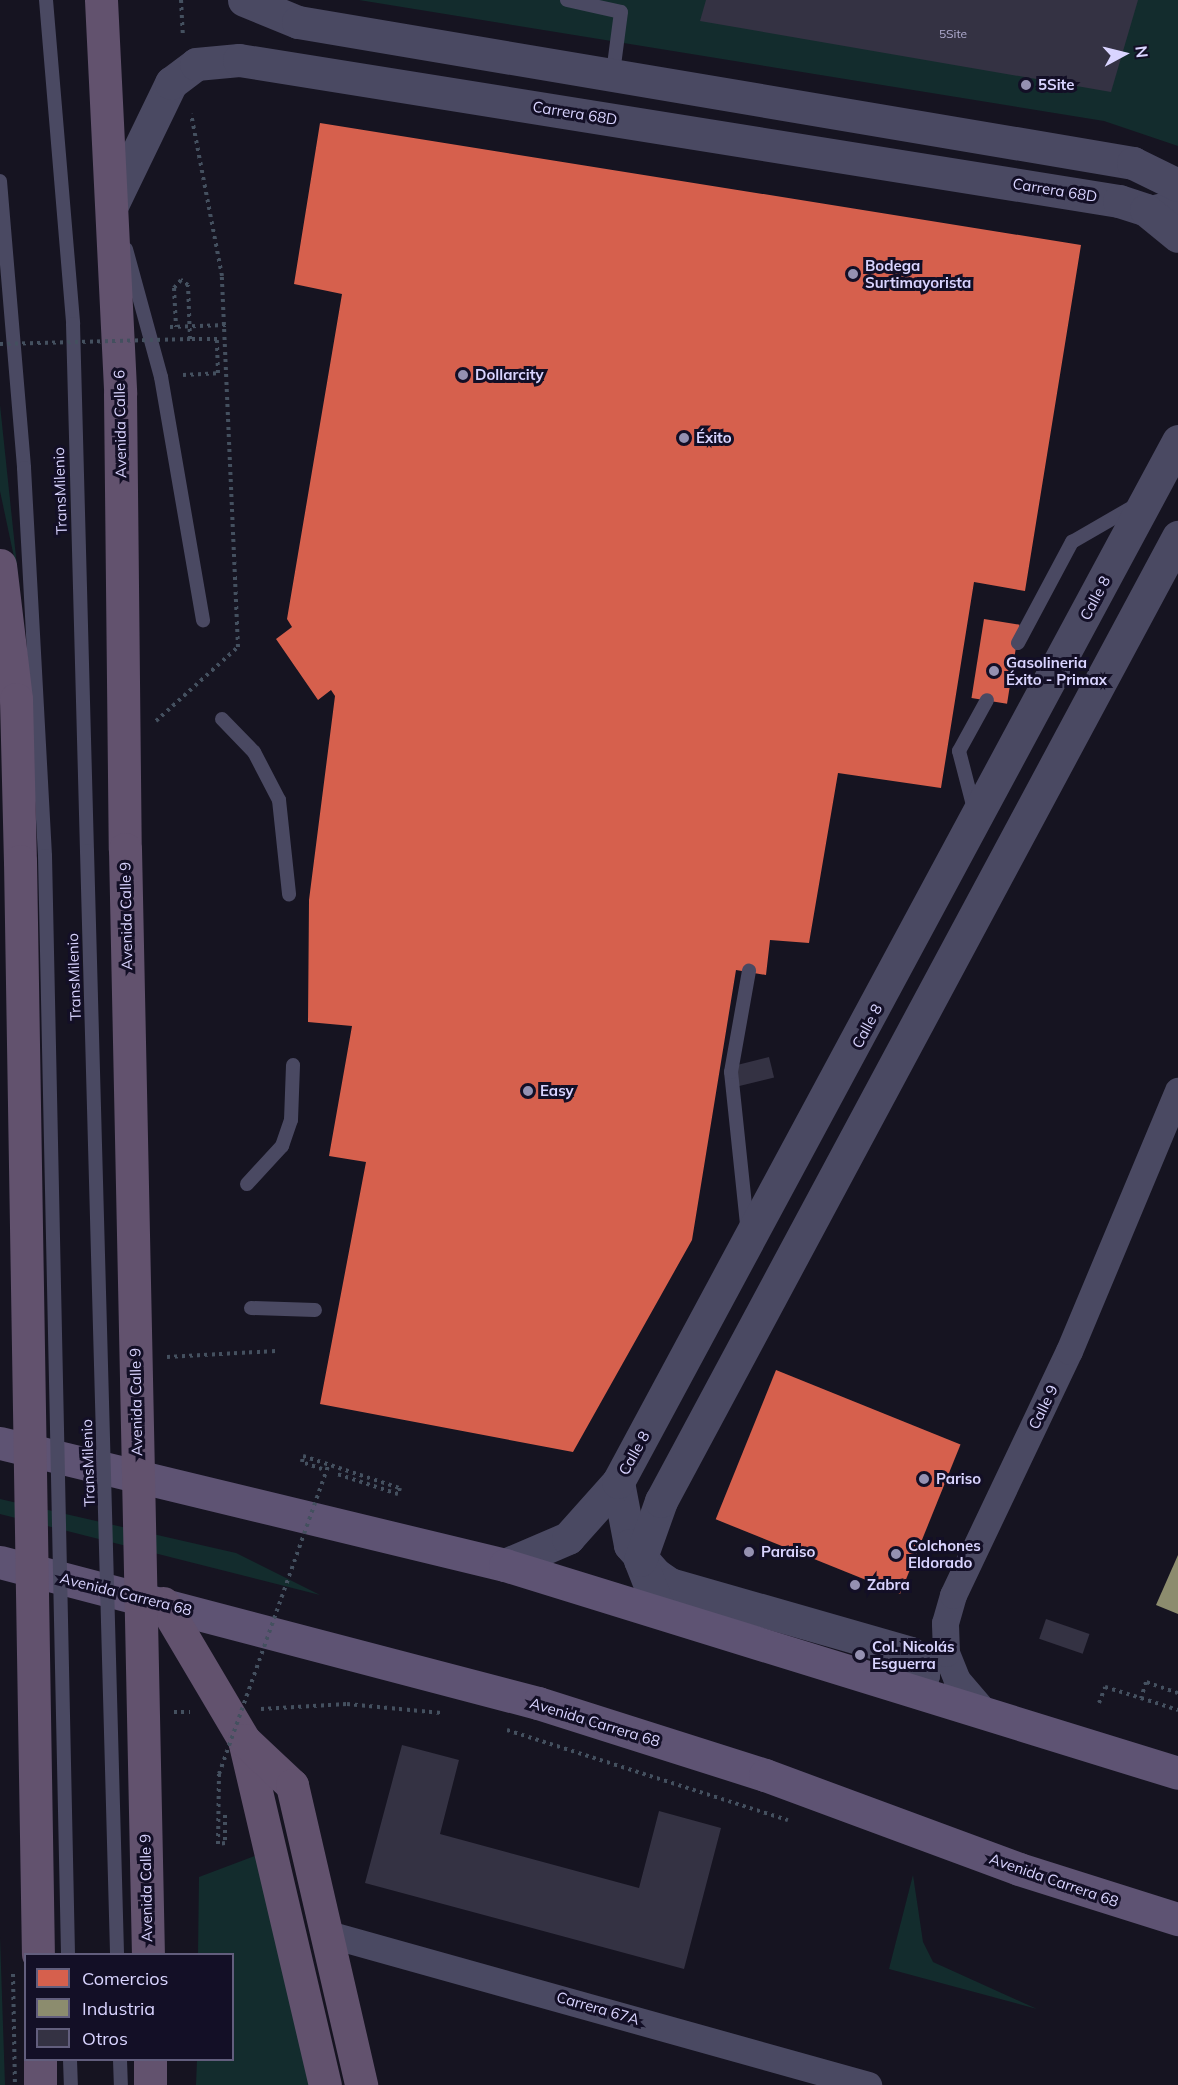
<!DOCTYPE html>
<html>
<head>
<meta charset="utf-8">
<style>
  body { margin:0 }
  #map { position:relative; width:1178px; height:2085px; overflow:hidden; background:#161421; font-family:Mulish,sans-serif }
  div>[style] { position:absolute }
  .green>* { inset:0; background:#132c2d }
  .shops>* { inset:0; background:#d6604d; transform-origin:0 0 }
  .industry>* { inset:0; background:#8c8c6e }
  .building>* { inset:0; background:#343243; transform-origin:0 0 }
  .path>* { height:4px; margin-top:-2px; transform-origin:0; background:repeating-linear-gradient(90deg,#44505f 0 3px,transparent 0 7.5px) }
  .service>* { height:14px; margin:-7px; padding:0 7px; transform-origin:7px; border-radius:7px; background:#4a4962 }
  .minor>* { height:27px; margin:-13.5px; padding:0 13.5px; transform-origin:13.5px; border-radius:13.5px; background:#4a4962 }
  .tertiary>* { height:33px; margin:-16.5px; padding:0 16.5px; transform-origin:16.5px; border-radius:16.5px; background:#4a4962 }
  .primary>* { height:33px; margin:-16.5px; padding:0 16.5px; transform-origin:16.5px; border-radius:16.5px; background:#5e5373 }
  .trunk>* { height:33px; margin:-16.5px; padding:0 16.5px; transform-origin:16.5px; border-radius:16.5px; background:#62526e }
  .path-bridge>* { height:4px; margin-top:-2px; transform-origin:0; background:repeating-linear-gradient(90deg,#44505f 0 3px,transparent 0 7.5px) }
  .service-bridge>* { height:14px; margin:-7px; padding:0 7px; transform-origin:7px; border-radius:7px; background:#4a4962 }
  .trunk-bridge>* { height:33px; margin:-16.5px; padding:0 16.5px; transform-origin:16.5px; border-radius:16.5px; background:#62526e }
  .dots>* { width:16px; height:16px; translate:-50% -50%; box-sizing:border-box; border:3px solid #130f26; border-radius:50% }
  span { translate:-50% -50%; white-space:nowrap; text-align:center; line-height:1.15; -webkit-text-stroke:6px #130f26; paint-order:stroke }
  .number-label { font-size:12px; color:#b0acd0 }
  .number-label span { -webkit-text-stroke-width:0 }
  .poi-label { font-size:15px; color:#d9d4ff; font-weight:700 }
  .left { translate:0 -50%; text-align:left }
  .street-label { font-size:15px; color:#d9d4ff }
  .legend { position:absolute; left:24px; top:1953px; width:210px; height:108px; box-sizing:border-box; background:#130f26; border:2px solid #625e7d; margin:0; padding:8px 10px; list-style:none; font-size:18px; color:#d9d4ff }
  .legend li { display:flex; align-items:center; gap:12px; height:30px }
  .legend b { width:30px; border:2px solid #625e7d }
  .north { position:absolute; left:1094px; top:24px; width:60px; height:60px; -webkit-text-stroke:4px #130f26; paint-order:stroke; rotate:83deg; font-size:16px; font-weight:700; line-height:24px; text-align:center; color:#d9d4ff }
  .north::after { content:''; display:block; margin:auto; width:21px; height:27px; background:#d9d4ff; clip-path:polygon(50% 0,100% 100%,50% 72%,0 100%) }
</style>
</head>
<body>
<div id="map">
  <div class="green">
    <div style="clip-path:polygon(359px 0,1178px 0,1178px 146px,1104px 121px)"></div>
    <div style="clip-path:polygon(0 405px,18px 576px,0 491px)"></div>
    <div style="clip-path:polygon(0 1499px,236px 1553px,320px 1595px,0 1514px)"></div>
    <div style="clip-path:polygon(260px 1854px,310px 2085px,196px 2085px,197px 2060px,232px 2060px,232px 1954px,198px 1954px,199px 1877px)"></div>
    <div style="clip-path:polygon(913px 1875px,923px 1942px,933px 1962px,1037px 2009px,889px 1969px)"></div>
    <div style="clip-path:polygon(0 1937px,5px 2085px,0 2085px)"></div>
  </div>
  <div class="shops">
    <div style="clip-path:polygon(320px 123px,1081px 245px,1025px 591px,974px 582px,941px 788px,838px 773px,809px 943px,770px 940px,766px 975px,736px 970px,692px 1240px,573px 1452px,320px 1404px,366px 1162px,329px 1156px,352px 1026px,308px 1022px,309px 900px,335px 696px,331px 690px,318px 700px,276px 639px,292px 627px,287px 619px,342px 294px,294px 284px)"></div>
    <div style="left:984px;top:619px;width:36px;height:80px;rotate:9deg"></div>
    <div style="left:776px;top:1370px;width:199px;height:161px;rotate:22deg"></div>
  </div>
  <div class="industry">
    <div style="clip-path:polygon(1178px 1555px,1178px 1614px,1156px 1605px)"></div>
  </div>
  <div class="building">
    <div style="clip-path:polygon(706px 0,1138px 0,1111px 92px,700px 21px)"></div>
    <div style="left:769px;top:1057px;width:21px;height:39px;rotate:76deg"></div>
    <div style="left:1046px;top:1619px;width:46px;height:21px;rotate:19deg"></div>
    <div style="clip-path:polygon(402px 1745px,459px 1760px,440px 1834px,639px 1888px,659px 1811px,721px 1828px,684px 1969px,365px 1883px)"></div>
  </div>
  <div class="path">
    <div style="left:181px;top:0;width:35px;rotate:87deg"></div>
    <div style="left:170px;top:327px;width:56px;rotate:-2deg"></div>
    <div style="left:183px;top:375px;width:35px;rotate:-3deg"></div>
    <div style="left:218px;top:373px;width:34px;rotate:-92deg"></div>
    <div style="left:217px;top:339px;width:27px;rotate:180deg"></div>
    <div style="left:156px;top:721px;width:110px;rotate:-42.1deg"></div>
    <div style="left:238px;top:647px;width:371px;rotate:-92.5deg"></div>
    <div style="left:222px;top:276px;width:165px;rotate:-100.8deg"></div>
    <div style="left:167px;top:1357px;width:109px;rotate:-3.2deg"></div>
    <div style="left:322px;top:1469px;width:21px;rotate:-161deg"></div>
    <div style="left:302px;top:1462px;width:6px;rotate:-81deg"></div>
    <div style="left:303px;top:1456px;width:102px;rotate:18.3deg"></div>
    <div style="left:400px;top:1488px;width:6px;rotate:108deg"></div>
    <div style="left:398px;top:1494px;width:67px;rotate:-161.8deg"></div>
    <div style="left:1178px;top:1693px;width:34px;rotate:-161deg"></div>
    <div style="left:1146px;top:1682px;width:17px;rotate:107deg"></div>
    <div style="left:1141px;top:1698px;width:39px;rotate:18deg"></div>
    <div style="left:1099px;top:1703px;width:17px;rotate:-69deg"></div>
    <div style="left:1105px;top:1687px;width:38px;rotate:17deg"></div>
    <div style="left:261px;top:1709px;width:86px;rotate:-3.3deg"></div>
    <div style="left:347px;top:1704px;width:95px;rotate:5.4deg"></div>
    <div style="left:174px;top:1712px;width:16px"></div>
    <div style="left:507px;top:1730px;width:295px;rotate:17.8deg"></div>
  </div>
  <div class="service">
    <div style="left:46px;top:0;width:325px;rotate:85.2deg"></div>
    <div style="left:73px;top:324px;width:527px;rotate:88.48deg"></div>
    <div style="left:567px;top:0;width:55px;rotate:12.5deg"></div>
    <div style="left:621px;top:12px;width:62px;rotate:97.5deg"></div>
    <div style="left:0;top:181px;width:288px;rotate:85.2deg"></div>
    <div style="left:24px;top:468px;width:389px;rotate:86.9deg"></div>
    <div style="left:126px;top:249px;width:133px;rotate:74.7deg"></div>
    <div style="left:161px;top:377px;width:247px;rotate:80.2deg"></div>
    <div style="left:1018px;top:643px;width:115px;rotate:-61.9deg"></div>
    <div style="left:1072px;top:542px;width:74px;rotate:-30deg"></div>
    <div style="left:222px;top:719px;width:46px;rotate:45.9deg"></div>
    <div style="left:254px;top:752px;width:54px;rotate:62.5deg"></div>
    <div style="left:279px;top:800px;width:95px;rotate:83.9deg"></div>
    <div style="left:974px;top:809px;width:60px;rotate:-104.5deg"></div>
    <div style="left:959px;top:751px;width:58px;rotate:-61.2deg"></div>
    <div style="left:247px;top:1184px;width:52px;rotate:-47.4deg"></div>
    <div style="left:282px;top:1146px;width:28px;rotate:-71deg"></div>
    <div style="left:291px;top:1120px;width:55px;rotate:-87.9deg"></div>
    <div style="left:747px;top:1224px;width:153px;rotate:-96deg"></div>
    <div style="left:731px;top:1072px;width:103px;rotate:-79.9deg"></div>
    <div style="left:251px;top:1308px;width:64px;rotate:1.8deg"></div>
    <div style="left:70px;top:2060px;width:25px;rotate:88deg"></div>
    <div style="left:120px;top:2060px;width:25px;rotate:88deg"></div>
  </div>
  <div class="minor">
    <div style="left:1146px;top:210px;width:33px;rotate:-14deg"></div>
    <div style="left:988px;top:1716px;width:48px;rotate:-130.7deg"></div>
    <div style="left:957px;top:1680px;width:29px;rotate:-112deg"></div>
    <div style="left:946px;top:1653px;width:30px;rotate:-92deg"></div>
    <div style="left:945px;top:1623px;width:29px;rotate:-74deg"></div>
    <div style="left:953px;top:1595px;width:270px;rotate:-64.6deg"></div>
    <div style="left:1069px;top:1351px;width:282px;rotate:-67.3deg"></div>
    <div style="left:328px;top:1934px;width:561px;rotate:15.62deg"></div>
  </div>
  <div class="tertiary">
    <div style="left:244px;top:0;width:58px;rotate:22.2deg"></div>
    <div style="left:298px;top:22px;width:847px;rotate:9.58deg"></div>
    <div style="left:1133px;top:163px;width:50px;rotate:26.1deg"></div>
    <div style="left:112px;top:205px;width:136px;rotate:-64.2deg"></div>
    <div style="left:171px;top:83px;width:31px;rotate:-37deg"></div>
    <div style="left:196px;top:64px;width:43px;rotate:-5.3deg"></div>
    <div style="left:239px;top:60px;width:891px;rotate:9.1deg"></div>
    <div style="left:1119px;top:201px;width:28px;rotate:18deg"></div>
    <div style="left:1146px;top:210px;width:41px;rotate:39.1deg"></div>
    <div style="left:618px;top:1482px;width:64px;rotate:79.2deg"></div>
    <div style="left:630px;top:1545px;width:38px;rotate:49deg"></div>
    <div style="left:655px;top:1574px;width:18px;rotate:34deg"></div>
    <div style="left:670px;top:1584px;width:250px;rotate:16deg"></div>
    <div style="left:910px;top:1653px;width:17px;rotate:40deg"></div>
    <div style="left:923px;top:1664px;width:11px;rotate:90deg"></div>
    <div style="left:923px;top:1675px;width:11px;rotate:124deg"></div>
    <div style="left:917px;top:1684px;width:17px;rotate:173deg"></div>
    <div style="left:505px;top:1565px;width:69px;rotate:-23.2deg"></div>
    <div style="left:568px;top:1538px;width:75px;rotate:-48.2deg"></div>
    <div style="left:618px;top:1482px;width:1182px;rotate:-61.72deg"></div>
    <div style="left:660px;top:1611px;width:55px;rotate:-111.4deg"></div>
    <div style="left:640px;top:1560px;width:63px;rotate:-70.4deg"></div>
    <div style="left:661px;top:1501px;width:1094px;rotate:-61.8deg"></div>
  </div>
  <div class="primary">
    <div style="left:0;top:1443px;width:520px;rotate:13.58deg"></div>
    <div style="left:505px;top:1565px;width:704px;rotate:17.17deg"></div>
    <div style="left:0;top:1562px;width:556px;rotate:14.69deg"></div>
    <div style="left:538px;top:1703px;width:238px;rotate:17.6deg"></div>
    <div style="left:765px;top:1775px;width:271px;rotate:20.3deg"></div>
    <div style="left:1019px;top:1869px;width:167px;rotate:17.5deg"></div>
  </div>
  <div class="trunk">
    <div style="left:101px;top:0;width:394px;rotate:87.2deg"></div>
    <div style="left:120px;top:394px;width:455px;rotate:89.4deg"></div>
    <div style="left:0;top:565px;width:135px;rotate:83.2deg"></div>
    <div style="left:16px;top:699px;width:162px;rotate:88.6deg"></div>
    <div style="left:163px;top:1603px;width:159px;rotate:59.4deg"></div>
    <div style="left:244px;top:1740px;width:354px;rotate:76.8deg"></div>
    <div style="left:244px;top:1740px;width:66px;rotate:43.2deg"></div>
    <div style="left:292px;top:1785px;width:308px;rotate:77deg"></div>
    <div style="left:40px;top:2060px;width:25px;rotate:90deg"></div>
    <div style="left:150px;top:2060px;width:25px;rotate:90deg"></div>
  </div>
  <div class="path-bridge">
    <div style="left:0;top:344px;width:190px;rotate:-1.5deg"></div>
    <div style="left:190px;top:339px;width:54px;rotate:-92.1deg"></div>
    <div style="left:188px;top:285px;width:9px;rotate:-144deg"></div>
    <div style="left:181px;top:280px;width:11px;rotate:131deg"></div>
    <div style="left:174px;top:288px;width:39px;rotate:87deg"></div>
    <div style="left:225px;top:1815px;width:28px;rotate:90deg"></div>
    <div style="left:225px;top:1843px;width:7px;rotate:172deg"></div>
    <div style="left:218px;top:1844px;width:70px;rotate:-89.2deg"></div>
    <div style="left:219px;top:1774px;width:329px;rotate:-70.5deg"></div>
    <div style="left:13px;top:1974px;width:111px;rotate:89deg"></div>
  </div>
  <div class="service-bridge">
    <div style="left:87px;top:851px;width:1103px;rotate:88.44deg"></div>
    <div style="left:45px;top:856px;width:1098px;rotate:88.8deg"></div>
  </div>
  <div class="trunk-bridge">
    <div style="left:125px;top:849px;width:1105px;rotate:88.81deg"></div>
    <div style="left:20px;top:861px;width:1093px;rotate:89.06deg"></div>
  </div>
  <div class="dots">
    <div style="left:1026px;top:85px;background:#9591b1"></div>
    <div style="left:853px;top:274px;background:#9591b1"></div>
    <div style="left:463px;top:375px;background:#9591b1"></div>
    <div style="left:684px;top:438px;background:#9591b1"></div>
    <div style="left:994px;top:671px;background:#9591b1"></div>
    <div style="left:528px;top:1091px;background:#9591b1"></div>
    <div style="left:924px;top:1479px;background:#9591b1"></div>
    <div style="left:749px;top:1552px;background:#9591b1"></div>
    <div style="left:896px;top:1554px;background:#9591b1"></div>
    <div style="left:855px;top:1585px;background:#9591b1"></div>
    <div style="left:860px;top:1655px;background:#9591b1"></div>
  </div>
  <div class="number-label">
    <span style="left:953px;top:34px">5Site</span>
  </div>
  <div class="poi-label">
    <span class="left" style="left:1038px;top:85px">5Site</span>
    <span class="left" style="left:865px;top:274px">Bodega<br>Surtimayorista</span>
    <span class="left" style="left:475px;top:375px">Dollarcity</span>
    <span class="left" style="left:696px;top:438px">Éxito</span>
    <span class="left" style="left:1006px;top:671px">Gasolineria<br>Éxito - Primax</span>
    <span class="left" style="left:540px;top:1091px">Easy</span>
    <span class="left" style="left:936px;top:1479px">Pariso</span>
    <span class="left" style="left:908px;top:1554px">Colchones<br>Eldorado</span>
    <span class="left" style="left:761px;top:1552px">Paraiso</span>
    <span class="left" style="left:867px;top:1585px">Zabra</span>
    <span class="left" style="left:872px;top:1655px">Col. Nicolás<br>Esguerra</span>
  </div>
  <div class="street-label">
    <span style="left:575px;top:113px;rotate:9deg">Carrera 68D</span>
    <span style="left:1055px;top:190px;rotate:9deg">Carrera 68D</span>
    <span style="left:120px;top:424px;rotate:-91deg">Avenida Calle 6</span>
    <span style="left:60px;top:491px;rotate:-92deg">TransMilenio</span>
    <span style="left:1095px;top:598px;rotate:-62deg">Calle 8</span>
    <span style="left:126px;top:916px;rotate:-91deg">Avenida Calle 9</span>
    <span style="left:74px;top:977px;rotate:-92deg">TransMilenio</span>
    <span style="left:867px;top:1026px;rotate:-62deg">Calle 8</span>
    <span style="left:136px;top:1402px;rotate:-91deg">Avenida Calle 9</span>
    <span style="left:1043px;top:1407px;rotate:-64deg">Calle 9</span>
    <span style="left:634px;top:1453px;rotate:-61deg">Calle 8</span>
    <span style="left:88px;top:1463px;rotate:-92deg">TransMilenio</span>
    <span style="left:126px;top:1594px;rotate:14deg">Avenida Carrera 68</span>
    <span style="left:595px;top:1722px;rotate:17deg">Avenida Carrera 68</span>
    <span style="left:1054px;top:1880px;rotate:19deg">Avenida Carrera 68</span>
    <span style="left:146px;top:1888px;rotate:-91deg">Avenida Calle 9</span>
    <span style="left:598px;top:2008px;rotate:16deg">Carrera 67A</span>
  </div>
  <ul class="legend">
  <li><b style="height:16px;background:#d6604d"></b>Comercios</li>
  <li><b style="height:16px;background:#8c8c6e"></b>Industria</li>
  <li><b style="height:16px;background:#343243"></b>Otros</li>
  </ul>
  <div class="north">N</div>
</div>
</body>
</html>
